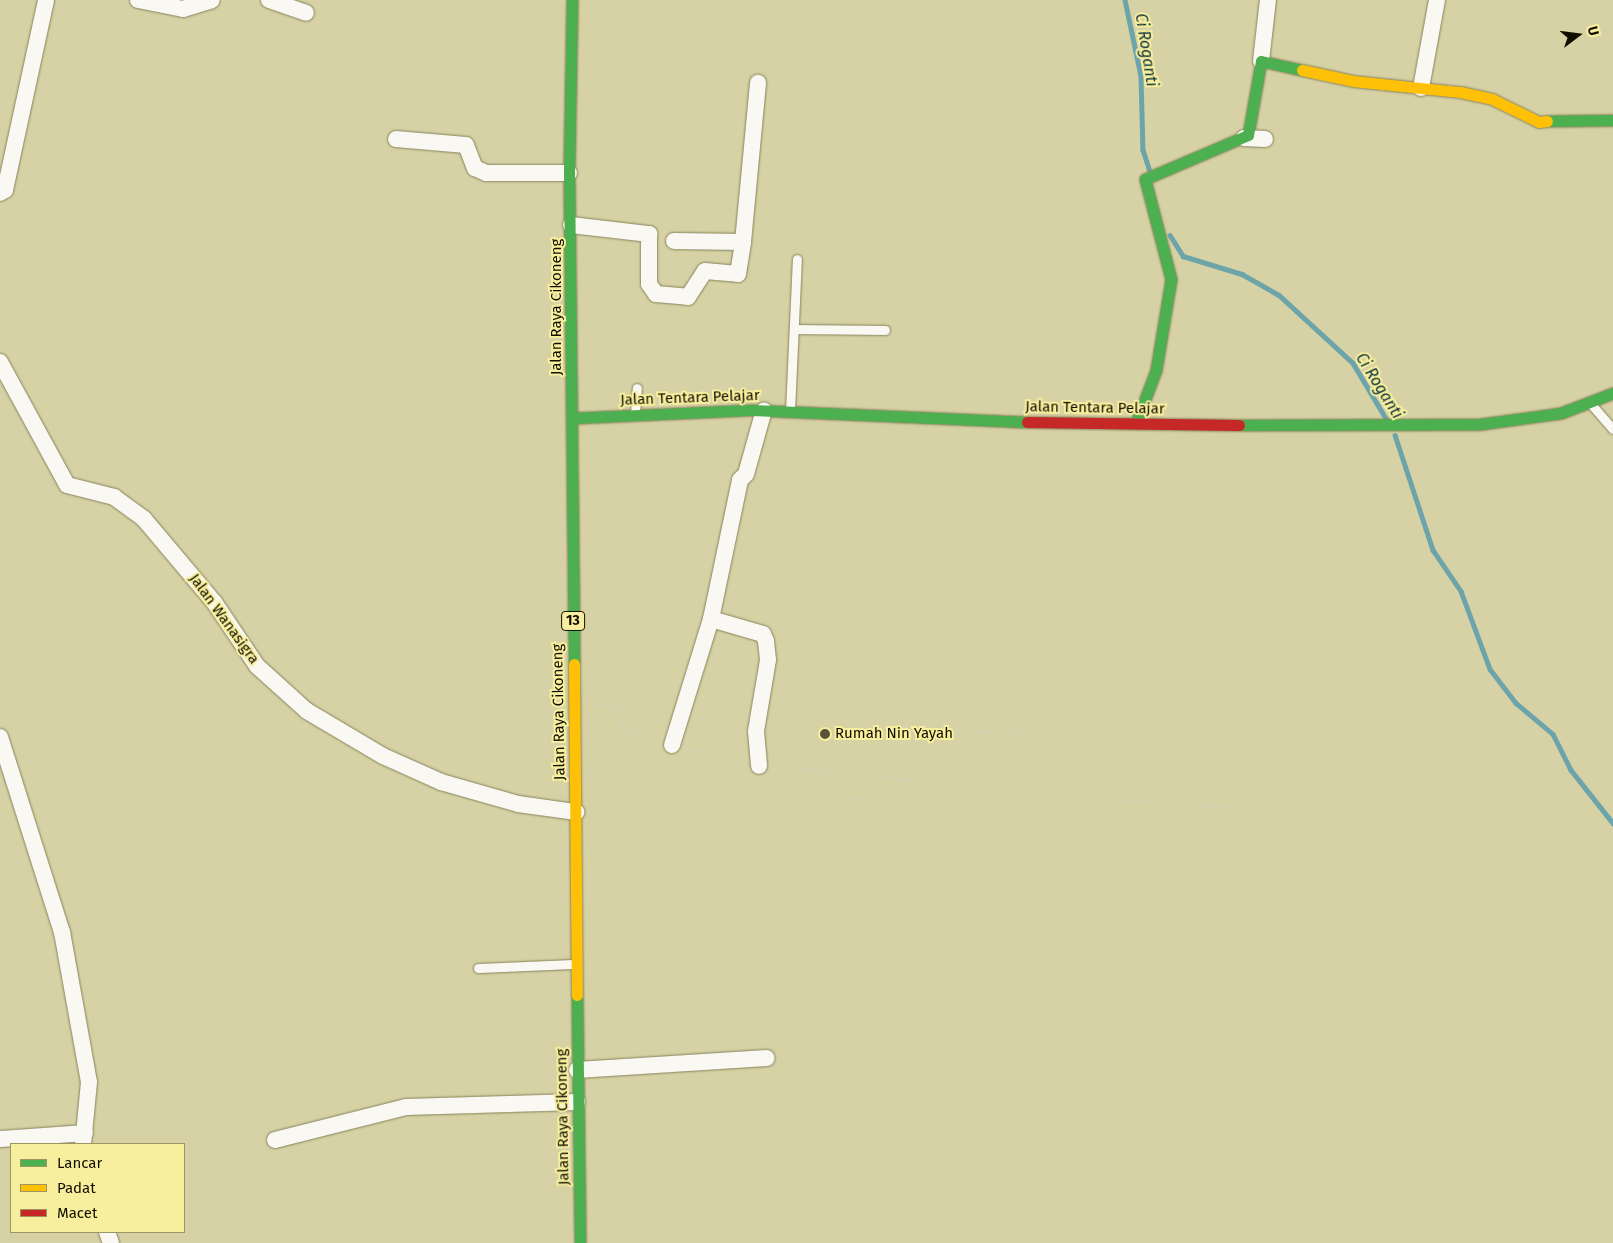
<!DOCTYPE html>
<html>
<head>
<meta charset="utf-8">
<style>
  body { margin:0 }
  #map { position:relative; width:1613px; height:1243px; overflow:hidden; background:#d7d2a5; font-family:"Fira Sans",sans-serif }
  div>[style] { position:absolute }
  .stream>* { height:4.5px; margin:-2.25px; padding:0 2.25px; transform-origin:2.25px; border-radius:2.25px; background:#6da4aa }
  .path>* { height:2.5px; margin-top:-1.25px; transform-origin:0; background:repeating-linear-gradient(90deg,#d4d2c4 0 1px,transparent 0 5px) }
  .roads { filter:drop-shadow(0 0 1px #88845d) drop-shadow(0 0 1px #88845d) }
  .lane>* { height:9px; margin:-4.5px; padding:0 4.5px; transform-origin:4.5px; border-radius:4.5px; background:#f9f8f2 }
  .street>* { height:16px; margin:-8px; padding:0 8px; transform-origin:8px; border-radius:8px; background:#f9f8f2 }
  .fast>* { height:11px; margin:-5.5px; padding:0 5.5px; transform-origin:5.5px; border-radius:5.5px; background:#4caf50 }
  .slow>* { height:11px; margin:-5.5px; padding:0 5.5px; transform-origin:5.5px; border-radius:5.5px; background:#ffc107 }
  .jam>* { height:11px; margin:-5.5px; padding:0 5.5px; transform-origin:5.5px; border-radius:5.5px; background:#c62828 }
  .dots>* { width:14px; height:14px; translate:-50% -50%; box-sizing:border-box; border:2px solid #f8ef9e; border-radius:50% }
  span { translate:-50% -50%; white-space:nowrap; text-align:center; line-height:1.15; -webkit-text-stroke:4px #f8ef9e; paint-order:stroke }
  .shield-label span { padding:1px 4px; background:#f8ef9e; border:1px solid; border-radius:4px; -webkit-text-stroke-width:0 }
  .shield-label { font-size:14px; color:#110e00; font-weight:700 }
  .street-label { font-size:15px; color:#110e00 }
  .poi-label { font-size:15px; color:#110e00 }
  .left { translate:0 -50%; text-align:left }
  .water-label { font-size:16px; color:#09303c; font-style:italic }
  .legend { position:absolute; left:10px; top:1143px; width:175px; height:90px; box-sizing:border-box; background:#f8ef9e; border:1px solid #9c955f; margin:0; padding:6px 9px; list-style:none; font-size:15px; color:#110e00 }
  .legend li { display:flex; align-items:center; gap:10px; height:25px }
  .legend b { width:25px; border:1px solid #9c955f }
  .north { position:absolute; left:1553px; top:10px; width:50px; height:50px; -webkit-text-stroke:4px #f8ef9e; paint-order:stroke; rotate:75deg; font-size:14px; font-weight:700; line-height:20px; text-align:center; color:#110e00 }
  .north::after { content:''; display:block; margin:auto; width:18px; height:22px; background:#110e00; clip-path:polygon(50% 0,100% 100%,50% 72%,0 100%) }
</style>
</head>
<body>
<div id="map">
  <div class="stream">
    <div style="left:1125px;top:0;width:78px;rotate:78.1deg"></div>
    <div style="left:1141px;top:76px;width:74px;rotate:88.5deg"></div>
    <div style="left:1143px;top:150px;width:20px;rotate:72deg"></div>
    <div style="left:1170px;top:235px;width:25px;rotate:58deg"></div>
    <div style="left:1183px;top:256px;width:62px;rotate:17deg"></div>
    <div style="left:1242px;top:274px;width:43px;rotate:29.6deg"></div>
    <div style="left:1279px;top:295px;width:100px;rotate:42.6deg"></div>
    <div style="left:1353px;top:363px;width:66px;rotate:59.2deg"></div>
    <div style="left:1395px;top:435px;width:121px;rotate:71.7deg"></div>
    <div style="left:1433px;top:550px;width:50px;rotate:55.7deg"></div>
    <div style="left:1461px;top:591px;width:83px;rotate:69.6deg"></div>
    <div style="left:1490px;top:669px;width:43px;rotate:52.6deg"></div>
    <div style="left:1516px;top:703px;width:48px;rotate:40deg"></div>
    <div style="left:1553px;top:734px;width:40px;rotate:63.4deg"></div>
    <div style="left:1571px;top:770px;width:68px;rotate:51.6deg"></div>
  </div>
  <div class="path">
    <div style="left:596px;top:704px;width:23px;rotate:2deg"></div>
    <div style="left:619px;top:705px;width:21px;rotate:82deg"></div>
    <div style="left:622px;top:726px;width:38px;rotate:22deg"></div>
    <div style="left:687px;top:748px;width:60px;rotate:14.5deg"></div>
    <div style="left:775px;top:767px;width:54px;rotate:3.2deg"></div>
    <div style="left:829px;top:770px;width:25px;rotate:79deg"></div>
    <div style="left:834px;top:795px;width:36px;rotate:8deg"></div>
    <div style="left:870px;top:800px;width:25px;rotate:-85deg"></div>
    <div style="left:872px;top:775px;width:39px;rotate:7deg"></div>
    <div style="left:911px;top:780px;width:47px;rotate:-83.9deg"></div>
    <div style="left:916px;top:733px;width:101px;rotate:-0.6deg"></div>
    <div style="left:1017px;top:732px;width:93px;rotate:29.6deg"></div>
    <div style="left:1098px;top:778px;width:27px;rotate:51deg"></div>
    <div style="left:1115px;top:799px;width:128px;rotate:4deg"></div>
  </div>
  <div class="roads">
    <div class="lane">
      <div style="left:795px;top:329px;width:90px;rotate:0.6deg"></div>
      <div style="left:1591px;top:404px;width:33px;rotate:49deg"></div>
      <div style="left:790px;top:411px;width:152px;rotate:-87.4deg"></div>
      <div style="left:635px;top:414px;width:26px;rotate:-86deg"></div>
      <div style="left:478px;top:968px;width:96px;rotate:-2.4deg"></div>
    </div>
    <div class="street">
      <div style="left:138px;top:0;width:46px;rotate:11.3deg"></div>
      <div style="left:183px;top:9px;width:30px;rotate:-17deg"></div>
      <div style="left:269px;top:0;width:39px;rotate:19deg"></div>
      <div style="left:1261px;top:61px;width:61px;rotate:-83.5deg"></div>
      <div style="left:1421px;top:88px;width:89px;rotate:-79.7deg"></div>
      <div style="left:1244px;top:138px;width:21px;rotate:3deg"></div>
      <div style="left:396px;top:139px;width:70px;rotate:4.9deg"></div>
      <div style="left:466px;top:145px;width:25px;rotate:69deg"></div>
      <div style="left:475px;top:168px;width:12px;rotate:24deg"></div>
      <div style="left:486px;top:173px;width:83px"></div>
      <div style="left:0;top:193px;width:6px;rotate:-31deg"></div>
      <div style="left:5px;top:190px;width:194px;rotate:-77.8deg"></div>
      <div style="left:571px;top:225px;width:79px;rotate:6.6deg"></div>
      <div style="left:649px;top:234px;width:50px;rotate:90deg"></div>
      <div style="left:649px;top:284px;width:12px;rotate:55deg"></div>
      <div style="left:656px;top:294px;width:32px;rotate:5deg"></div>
      <div style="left:688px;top:297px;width:31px;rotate:-57deg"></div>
      <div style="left:705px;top:271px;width:33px;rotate:5deg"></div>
      <div style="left:738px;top:274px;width:32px;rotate:-81deg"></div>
      <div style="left:743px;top:242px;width:69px;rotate:-179.2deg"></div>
      <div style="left:743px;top:242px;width:160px;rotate:-84.6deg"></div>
      <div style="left:0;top:362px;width:140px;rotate:61.4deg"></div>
      <div style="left:67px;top:485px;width:49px;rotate:14.3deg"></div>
      <div style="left:114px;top:497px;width:37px;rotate:36deg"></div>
      <div style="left:144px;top:519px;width:109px;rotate:49.9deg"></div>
      <div style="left:214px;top:602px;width:77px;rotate:56.1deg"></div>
      <div style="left:257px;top:666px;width:67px;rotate:42deg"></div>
      <div style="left:307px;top:711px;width:88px;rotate:30.6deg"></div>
      <div style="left:383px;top:756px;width:64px;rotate:24.1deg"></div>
      <div style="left:441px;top:782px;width:80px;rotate:15.9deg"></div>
      <div style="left:518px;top:804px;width:59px;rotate:7.9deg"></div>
      <div style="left:711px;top:619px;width:54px;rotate:16.1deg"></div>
      <div style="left:763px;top:634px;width:8px;rotate:67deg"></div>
      <div style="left:766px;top:641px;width:19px;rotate:84deg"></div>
      <div style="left:768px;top:660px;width:72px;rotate:99.6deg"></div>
      <div style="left:756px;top:731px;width:35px;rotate:85deg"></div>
      <div style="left:0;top:737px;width:205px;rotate:72.4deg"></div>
      <div style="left:62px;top:932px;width:152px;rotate:79.8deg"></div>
      <div style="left:89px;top:1082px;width:62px;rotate:95.5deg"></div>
      <div style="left:672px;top:745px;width:132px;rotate:-72.8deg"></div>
      <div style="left:711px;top:619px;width:142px;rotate:-78.2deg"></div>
      <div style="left:740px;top:480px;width:8px;rotate:-45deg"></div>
      <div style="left:746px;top:474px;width:66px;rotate:-74.3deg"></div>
      <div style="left:577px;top:1070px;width:190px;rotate:-3.6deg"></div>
      <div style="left:0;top:1139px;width:85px;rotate:-4deg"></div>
      <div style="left:275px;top:1140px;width:135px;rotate:-14.1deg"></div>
      <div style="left:406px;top:1107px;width:171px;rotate:-1.7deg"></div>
      <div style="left:107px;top:1232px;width:12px;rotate:70deg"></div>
    </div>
    <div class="fast">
      <div style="left:572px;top:0;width:173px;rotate:91deg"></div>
      <div style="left:569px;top:173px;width:491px;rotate:89.4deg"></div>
      <div style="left:1547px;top:121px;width:66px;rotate:-0.9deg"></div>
      <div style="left:573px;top:418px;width:179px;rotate:-2.6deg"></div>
      <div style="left:752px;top:410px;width:275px;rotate:2.5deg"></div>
      <div style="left:1136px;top:423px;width:57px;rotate:-69.3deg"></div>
      <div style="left:1156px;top:370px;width:92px;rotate:-80.6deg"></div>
      <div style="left:1171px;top:279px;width:103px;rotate:-104.6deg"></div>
      <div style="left:1145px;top:179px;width:112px;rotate:-23.1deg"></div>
      <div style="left:1248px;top:135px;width:75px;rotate:-80deg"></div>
      <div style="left:1261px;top:61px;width:42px;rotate:12.4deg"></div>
      <div style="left:1239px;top:425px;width:242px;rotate:-0.2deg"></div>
      <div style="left:1481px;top:424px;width:81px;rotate:-7.8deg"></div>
      <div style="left:1561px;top:413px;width:56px;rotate:-21deg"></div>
      <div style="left:577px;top:995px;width:248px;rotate:89.3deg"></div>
    </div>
    <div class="slow">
      <div style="left:1302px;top:70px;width:52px;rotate:12.2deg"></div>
      <div style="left:1353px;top:81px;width:108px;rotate:5.9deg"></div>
      <div style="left:1460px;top:92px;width:33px;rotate:12deg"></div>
      <div style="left:1492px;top:99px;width:52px;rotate:26.1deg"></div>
      <div style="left:1539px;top:122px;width:8px;rotate:-7deg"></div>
      <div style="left:574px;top:664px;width:331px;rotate:89.5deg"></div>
    </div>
    <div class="jam">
      <div style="left:1027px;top:422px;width:212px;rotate:0.8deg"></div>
    </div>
  </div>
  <div class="dots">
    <div style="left:825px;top:734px;background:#56533a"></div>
  </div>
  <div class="shield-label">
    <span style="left:573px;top:621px">13</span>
  </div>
  <div class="street-label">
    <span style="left:557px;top:307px;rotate:-90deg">Jalan Raya Cikoneng</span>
    <span style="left:690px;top:398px;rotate:-2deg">Jalan Tentara Pelajar</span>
    <span style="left:1095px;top:408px;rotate:1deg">Jalan Tentara Pelajar</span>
    <span style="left:224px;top:619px;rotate:54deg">Jalan Wanasigra</span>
    <span style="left:559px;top:712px;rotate:-91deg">Jalan Raya Cikoneng</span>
    <span style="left:563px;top:1117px;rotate:-91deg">Jalan Raya Cikoneng</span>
  </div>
  <div class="poi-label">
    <span class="left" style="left:835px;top:734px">Rumah Nin Yayah</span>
  </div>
  <div class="water-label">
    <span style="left:1146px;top:50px;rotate:81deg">Ci Roganti</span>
    <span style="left:1379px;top:386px;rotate:58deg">Ci Roganti</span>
  </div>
  <ul class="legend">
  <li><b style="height:6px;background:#4caf50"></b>Lancar</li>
  <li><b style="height:6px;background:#ffc107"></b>Padat</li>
  <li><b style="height:6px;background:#c62828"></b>Macet</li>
  </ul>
  <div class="north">U</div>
</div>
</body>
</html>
